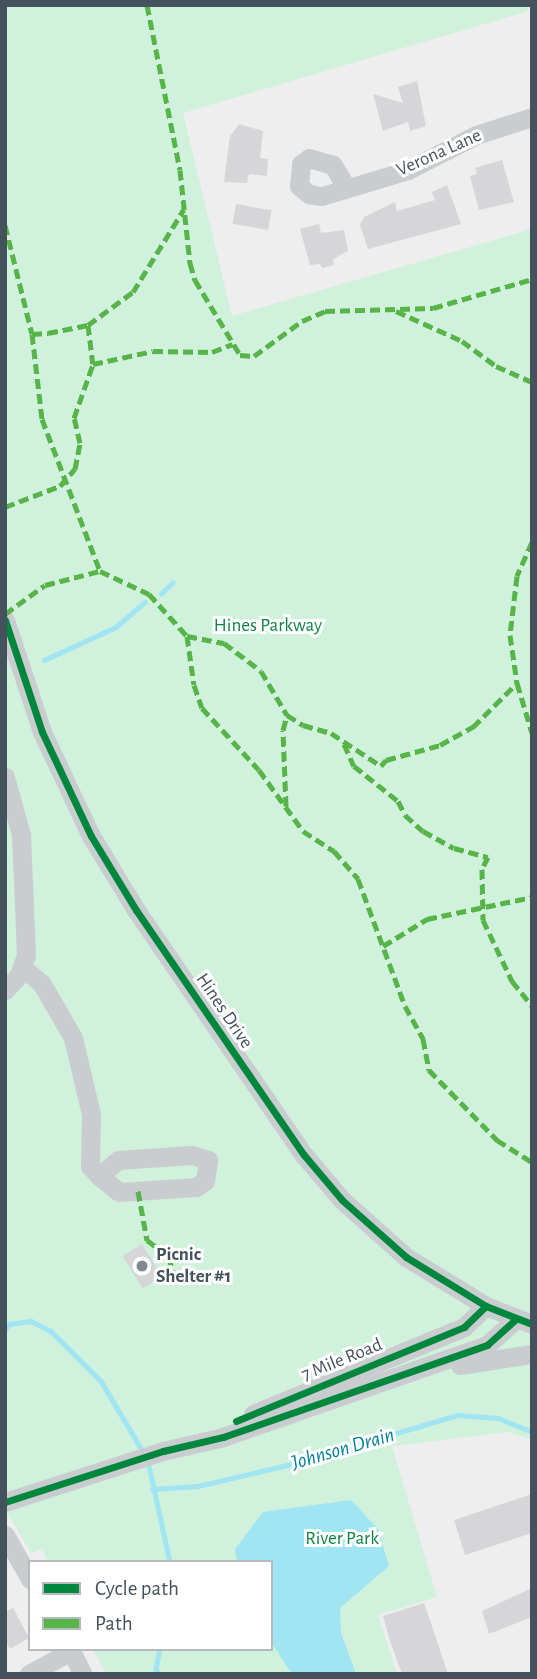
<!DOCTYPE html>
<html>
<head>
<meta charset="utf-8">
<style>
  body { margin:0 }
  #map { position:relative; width:537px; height:1679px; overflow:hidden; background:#efeeee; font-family:"Alegreya Sans",sans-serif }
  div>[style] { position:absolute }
  .green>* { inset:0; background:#d0f1db }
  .water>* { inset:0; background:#a1e4f2 }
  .stream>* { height:4.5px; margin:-2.25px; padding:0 2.25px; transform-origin:2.25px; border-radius:2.25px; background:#a1e4f2 }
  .building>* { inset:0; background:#d6d6d9; transform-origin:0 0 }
  .minor>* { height:19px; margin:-9.5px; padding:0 9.5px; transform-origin:9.5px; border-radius:9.5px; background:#cacdcf }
  .quiet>* { height:5px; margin-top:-2.5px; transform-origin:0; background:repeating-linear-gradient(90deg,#57b448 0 10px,transparent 0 15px) }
  .cycleway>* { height:7px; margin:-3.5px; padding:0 3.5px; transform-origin:3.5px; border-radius:3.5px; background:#00873e }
  .dots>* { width:19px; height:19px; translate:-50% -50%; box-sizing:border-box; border:4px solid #fff; border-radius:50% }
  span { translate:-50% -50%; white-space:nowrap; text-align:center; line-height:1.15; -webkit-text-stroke:6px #fff; paint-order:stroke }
  .street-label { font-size:19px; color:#44525c }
  .park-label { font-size:19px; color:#0e8545 }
  .poi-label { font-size:19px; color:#44525c; font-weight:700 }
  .left { translate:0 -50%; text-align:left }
  .water-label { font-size:21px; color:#03809b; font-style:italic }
  .frame { position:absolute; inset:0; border:7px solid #44525c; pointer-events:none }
  .legend { position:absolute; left:28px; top:1560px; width:245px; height:91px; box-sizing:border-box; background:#fff; border:2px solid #b4babe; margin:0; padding:9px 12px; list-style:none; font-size:21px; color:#44525c }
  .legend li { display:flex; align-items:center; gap:14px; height:35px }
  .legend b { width:35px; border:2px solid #b4babe }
</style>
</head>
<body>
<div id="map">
  <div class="green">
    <div style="clip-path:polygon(5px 5px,527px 5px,529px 11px,183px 113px,232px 316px,532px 229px,532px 1440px,508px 1432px,392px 1446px,437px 1597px,378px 1615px,397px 1674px,106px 1674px,93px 1649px,271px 1649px,271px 1562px,48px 1562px,42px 1549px,31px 1553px,5px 1509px)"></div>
  </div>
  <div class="water">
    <div style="clip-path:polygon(351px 1500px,378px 1529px,389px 1566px,340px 1608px,341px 1633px,356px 1674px,292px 1674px,271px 1642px,271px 1562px,237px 1562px,235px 1549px,263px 1512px)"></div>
  </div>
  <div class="stream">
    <div style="left:161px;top:594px;width:16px;rotate:-45deg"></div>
    <div style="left:44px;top:660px;width:79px;rotate:-24.6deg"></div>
    <div style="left:116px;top:627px;width:38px;rotate:-41deg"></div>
    <div style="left:5px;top:1329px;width:6px;rotate:-51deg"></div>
    <div style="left:9px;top:1324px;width:22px;rotate:-8deg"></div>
    <div style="left:31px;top:1321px;width:22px;rotate:27deg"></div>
    <div style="left:51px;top:1331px;width:71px;rotate:45deg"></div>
    <div style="left:101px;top:1381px;width:84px;rotate:59.2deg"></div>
    <div style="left:148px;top:1461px;width:103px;rotate:77.7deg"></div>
    <div style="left:152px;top:1489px;width:46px;rotate:-3.7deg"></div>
    <div style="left:198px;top:1486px;width:97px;rotate:-13.2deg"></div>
    <div style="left:292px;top:1464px;width:172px;rotate:-16.5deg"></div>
    <div style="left:457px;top:1415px;width:41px;rotate:4.2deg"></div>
    <div style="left:498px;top:1418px;width:37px;rotate:22deg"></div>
    <div style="left:160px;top:1649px;width:21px;rotate:101deg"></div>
    <div style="left:156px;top:1670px;width:6px;rotate:45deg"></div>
  </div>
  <div class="building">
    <div style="clip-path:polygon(417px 81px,426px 126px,410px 131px,408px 122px,383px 131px,373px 94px,403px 103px,398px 87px)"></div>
    <div style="clip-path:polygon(239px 124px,263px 131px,260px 158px,268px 159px,267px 176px,249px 174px,247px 183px,224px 182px,230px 136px)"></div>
    <div style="clip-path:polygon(502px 160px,514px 202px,479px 210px,470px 176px,477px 174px,475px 168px)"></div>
    <div style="clip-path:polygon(447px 185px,461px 224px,368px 249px,360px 225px,364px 217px,395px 202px,397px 211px,435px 200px,432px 192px)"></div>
    <div style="left:236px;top:204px;width:36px;height:20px;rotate:10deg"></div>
    <div style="clip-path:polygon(319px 224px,321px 233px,344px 230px,348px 251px,333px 259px,334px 265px,322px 268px,320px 264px,310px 265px,300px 229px)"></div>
    <div style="left:142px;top:1244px;width:38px;height:23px;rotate:58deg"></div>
    <div style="clip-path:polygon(532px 1494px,532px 1533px,465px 1555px,454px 1520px)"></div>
    <div style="clip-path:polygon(530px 1589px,532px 1617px,489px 1634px,482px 1611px)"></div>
    <div style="clip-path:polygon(424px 1603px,433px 1629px,448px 1674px,402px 1674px,390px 1641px,383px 1616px)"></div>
    <div style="clip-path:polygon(13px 1608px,29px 1638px,10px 1649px,5px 1640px,5px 1612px)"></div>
  </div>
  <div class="minor">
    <div style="left:346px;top:187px;width:26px;rotate:-121deg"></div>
    <div style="left:333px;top:165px;width:25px;rotate:-164deg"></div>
    <div style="left:309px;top:158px;width:10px;rotate:143deg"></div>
    <div style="left:301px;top:164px;width:22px;rotate:95deg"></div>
    <div style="left:299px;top:186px;width:13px;rotate:39deg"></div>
    <div style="left:309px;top:194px;width:13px;rotate:9deg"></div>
    <div style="left:322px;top:196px;width:90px;rotate:-16.8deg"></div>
    <div style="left:408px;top:170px;width:76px;rotate:-27.2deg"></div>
    <div style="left:476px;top:135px;width:59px;rotate:-17.8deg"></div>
    <div style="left:5px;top:620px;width:118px;rotate:71.7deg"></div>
    <div style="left:42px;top:732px;width:115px;rotate:64.8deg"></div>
    <div style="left:91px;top:836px;width:87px;rotate:58.7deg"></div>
    <div style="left:136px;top:910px;width:297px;rotate:55.6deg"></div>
    <div style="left:304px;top:1155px;width:59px;rotate:49.8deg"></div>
    <div style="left:342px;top:1200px;width:86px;rotate:41.7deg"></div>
    <div style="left:406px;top:1257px;width:94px;rotate:31.5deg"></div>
    <div style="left:486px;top:1306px;width:49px;rotate:21.4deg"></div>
    <div style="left:5px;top:777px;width:60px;rotate:74.6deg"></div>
    <div style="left:21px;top:835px;width:120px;rotate:87.6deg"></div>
    <div style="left:26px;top:955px;width:21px;rotate:109deg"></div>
    <div style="left:19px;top:975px;width:21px;rotate:133deg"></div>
    <div style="left:22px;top:967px;width:26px;rotate:40deg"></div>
    <div style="left:42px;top:984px;width:62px;rotate:60.1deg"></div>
    <div style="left:73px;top:1038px;width:78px;rotate:76.7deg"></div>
    <div style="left:91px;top:1114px;width:52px;rotate:91.1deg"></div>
    <div style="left:90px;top:1166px;width:13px;rotate:48deg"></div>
    <div style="left:192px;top:1155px;width:17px;rotate:17deg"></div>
    <div style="left:208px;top:1160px;width:21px;rotate:98deg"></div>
    <div style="left:205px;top:1181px;width:11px;rotate:146deg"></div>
    <div style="left:196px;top:1187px;width:77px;rotate:176.3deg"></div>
    <div style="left:119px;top:1192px;width:26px;rotate:-141deg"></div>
    <div style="left:99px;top:1176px;width:25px;rotate:-40deg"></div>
    <div style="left:118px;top:1160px;width:74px;rotate:-3.9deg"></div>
    <div style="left:460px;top:1365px;width:73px;rotate:-8.7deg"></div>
    <div style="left:253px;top:1414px;width:228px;rotate:-22.4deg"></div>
    <div style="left:464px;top:1327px;width:30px;rotate:-44deg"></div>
    <div style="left:5px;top:1502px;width:166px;rotate:-17.9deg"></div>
    <div style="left:163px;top:1451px;width:62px;rotate:-13.1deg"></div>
    <div style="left:223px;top:1437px;width:280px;rotate:-19.2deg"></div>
    <div style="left:487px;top:1345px;width:39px;rotate:-42deg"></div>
    <div style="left:5px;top:1535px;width:51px;rotate:60.4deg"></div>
    <div style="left:70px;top:1649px;width:28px;rotate:63deg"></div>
    <div style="left:29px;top:1674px;width:48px;rotate:-28.7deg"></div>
  </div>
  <div class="quiet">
    <div style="left:147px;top:5px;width:168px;rotate:78.7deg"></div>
    <div style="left:180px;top:170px;width:94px;rotate:83.9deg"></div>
    <div style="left:190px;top:263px;width:18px;rotate:74deg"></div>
    <div style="left:195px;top:280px;width:87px;rotate:59deg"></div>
    <div style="left:240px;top:355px;width:14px;rotate:4deg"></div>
    <div style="left:254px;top:356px;width:59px;rotate:-36.1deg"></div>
    <div style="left:302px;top:321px;width:25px;rotate:-23deg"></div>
    <div style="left:325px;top:311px;width:108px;rotate:-1.6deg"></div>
    <div style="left:433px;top:308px;width:103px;rotate:-16.3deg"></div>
    <div style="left:5px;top:225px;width:112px;rotate:76.1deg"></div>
    <div style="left:32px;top:334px;width:16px;rotate:-4deg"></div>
    <div style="left:48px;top:333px;width:41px;rotate:-11.3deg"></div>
    <div style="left:88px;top:325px;width:56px;rotate:-36.3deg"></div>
    <div style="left:133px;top:292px;width:97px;rotate:-58.4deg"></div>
    <div style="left:396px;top:311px;width:72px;rotate:24.4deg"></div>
    <div style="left:462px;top:341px;width:42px;rotate:36.3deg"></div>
    <div style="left:496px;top:366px;width:39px;rotate:24deg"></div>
    <div style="left:88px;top:325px;width:39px;rotate:83deg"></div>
    <div style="left:32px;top:334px;width:86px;rotate:83.3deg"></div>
    <div style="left:42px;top:419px;width:163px;rotate:69.1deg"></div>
    <div style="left:5px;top:507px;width:59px;rotate:-20.9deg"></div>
    <div style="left:60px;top:486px;width:23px;rotate:-49deg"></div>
    <div style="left:75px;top:469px;width:26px;rotate:-79deg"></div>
    <div style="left:80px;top:443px;width:26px;rotate:-103deg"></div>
    <div style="left:74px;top:418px;width:57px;rotate:-70.6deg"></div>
    <div style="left:93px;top:364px;width:61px;rotate:-12.2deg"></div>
    <div style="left:153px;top:351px;width:59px;rotate:1deg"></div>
    <div style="left:212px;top:352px;width:22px;rotate:-21deg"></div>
    <div style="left:532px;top:542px;width:37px;rotate:114deg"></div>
    <div style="left:517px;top:576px;width:59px;rotate:96.8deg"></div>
    <div style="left:510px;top:635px;width:49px;rotate:81.7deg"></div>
    <div style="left:517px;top:683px;width:52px;rotate:73.3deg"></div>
    <div style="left:5px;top:614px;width:49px;rotate:-35.9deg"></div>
    <div style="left:45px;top:585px;width:57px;rotate:-14.3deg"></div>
    <div style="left:100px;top:571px;width:54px;rotate:25.1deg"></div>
    <div style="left:149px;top:594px;width:57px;rotate:47.9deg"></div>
    <div style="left:187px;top:636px;width:38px;rotate:11deg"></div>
    <div style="left:224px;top:643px;width:46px;rotate:37.1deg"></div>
    <div style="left:261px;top:671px;width:51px;rotate:59.4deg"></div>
    <div style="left:287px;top:715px;width:19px;rotate:32deg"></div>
    <div style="left:303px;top:725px;width:29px;rotate:16deg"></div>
    <div style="left:331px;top:733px;width:60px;rotate:33.4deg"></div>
    <div style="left:381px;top:766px;width:8px;rotate:-50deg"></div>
    <div style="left:386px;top:760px;width:56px;rotate:-15.5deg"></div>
    <div style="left:440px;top:745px;width:38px;rotate:-29deg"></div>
    <div style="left:473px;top:727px;width:62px;rotate:-45deg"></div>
    <div style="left:187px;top:636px;width:49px;rotate:81.9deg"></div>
    <div style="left:194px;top:685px;width:24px;rotate:71deg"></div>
    <div style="left:202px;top:708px;width:84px;rotate:47.4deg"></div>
    <div style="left:259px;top:770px;width:75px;rotate:54.2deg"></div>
    <div style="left:303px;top:831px;width:37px;rotate:33deg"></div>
    <div style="left:334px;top:851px;width:37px;rotate:49deg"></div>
    <div style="left:358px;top:879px;width:135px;rotate:69.7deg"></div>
    <div style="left:405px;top:1006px;width:38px;rotate:61deg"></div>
    <div style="left:423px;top:1039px;width:32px;rotate:79deg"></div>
    <div style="left:429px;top:1070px;width:98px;rotate:45.8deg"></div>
    <div style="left:497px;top:1140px;width:41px;rotate:32.2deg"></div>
    <div style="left:344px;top:744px;width:24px;rotate:66deg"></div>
    <div style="left:354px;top:766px;width:56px;rotate:38.5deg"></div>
    <div style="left:398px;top:801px;width:16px;rotate:63deg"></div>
    <div style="left:405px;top:815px;width:24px;rotate:42deg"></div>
    <div style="left:423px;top:831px;width:35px;rotate:29deg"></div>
    <div style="left:454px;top:848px;width:35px;rotate:15deg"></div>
    <div style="left:488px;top:857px;width:13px;rotate:117deg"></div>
    <div style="left:482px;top:869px;width:51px;rotate:88.9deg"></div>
    <div style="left:483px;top:920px;width:68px;rotate:64.6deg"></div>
    <div style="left:512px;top:981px;width:32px;rotate:51deg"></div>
    <div style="left:286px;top:806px;width:76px;rotate:-92.3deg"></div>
    <div style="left:283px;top:730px;width:16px;rotate:-75deg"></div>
    <div style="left:383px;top:946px;width:52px;rotate:-31.5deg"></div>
    <div style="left:427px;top:919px;width:107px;rotate:-11.8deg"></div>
    <div style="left:138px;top:1191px;width:50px;rotate:79.6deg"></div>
    <div style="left:147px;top:1240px;width:26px;rotate:37deg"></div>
    <div style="left:168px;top:1256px;width:23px;rotate:72deg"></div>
  </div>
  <div class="cycleway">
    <div style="left:5px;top:620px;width:118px;rotate:71.7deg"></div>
    <div style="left:42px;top:732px;width:115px;rotate:64.8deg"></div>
    <div style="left:91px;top:836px;width:87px;rotate:58.7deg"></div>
    <div style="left:136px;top:910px;width:297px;rotate:55.6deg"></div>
    <div style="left:304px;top:1155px;width:59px;rotate:49.8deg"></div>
    <div style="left:342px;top:1200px;width:86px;rotate:41.7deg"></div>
    <div style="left:406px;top:1257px;width:94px;rotate:31.5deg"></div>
    <div style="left:486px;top:1306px;width:49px;rotate:21.4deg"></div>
    <div style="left:236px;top:1421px;width:247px;rotate:-22.4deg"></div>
    <div style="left:464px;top:1327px;width:30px;rotate:-44deg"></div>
    <div style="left:5px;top:1502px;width:166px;rotate:-17.9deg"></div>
    <div style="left:163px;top:1451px;width:62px;rotate:-13.1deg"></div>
    <div style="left:223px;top:1437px;width:280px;rotate:-19.2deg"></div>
    <div style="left:487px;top:1345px;width:39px;rotate:-42deg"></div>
  </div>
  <div class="dots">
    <div style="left:142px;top:1266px;background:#80898f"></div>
  </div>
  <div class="street-label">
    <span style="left:439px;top:153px;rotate:-24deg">Verona Lane</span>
    <span style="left:224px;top:1011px;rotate:56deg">Hines Drive</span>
    <span style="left:342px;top:1360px;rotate:-22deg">7 Mile Road</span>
  </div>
  <div class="park-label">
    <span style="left:268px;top:626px">Hines Parkway</span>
    <span style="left:342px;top:1539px">River Park</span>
  </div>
  <div class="poi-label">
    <span class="left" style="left:156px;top:1266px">Picnic<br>Shelter #1</span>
  </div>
  <div class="water-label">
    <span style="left:343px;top:1449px;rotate:-16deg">Johnson Drain</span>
  </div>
  <div class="frame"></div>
  <ul class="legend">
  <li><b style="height:9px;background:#00873e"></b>Cycle path</li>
  <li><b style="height:9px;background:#57b448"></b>Path</li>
  </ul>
</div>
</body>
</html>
